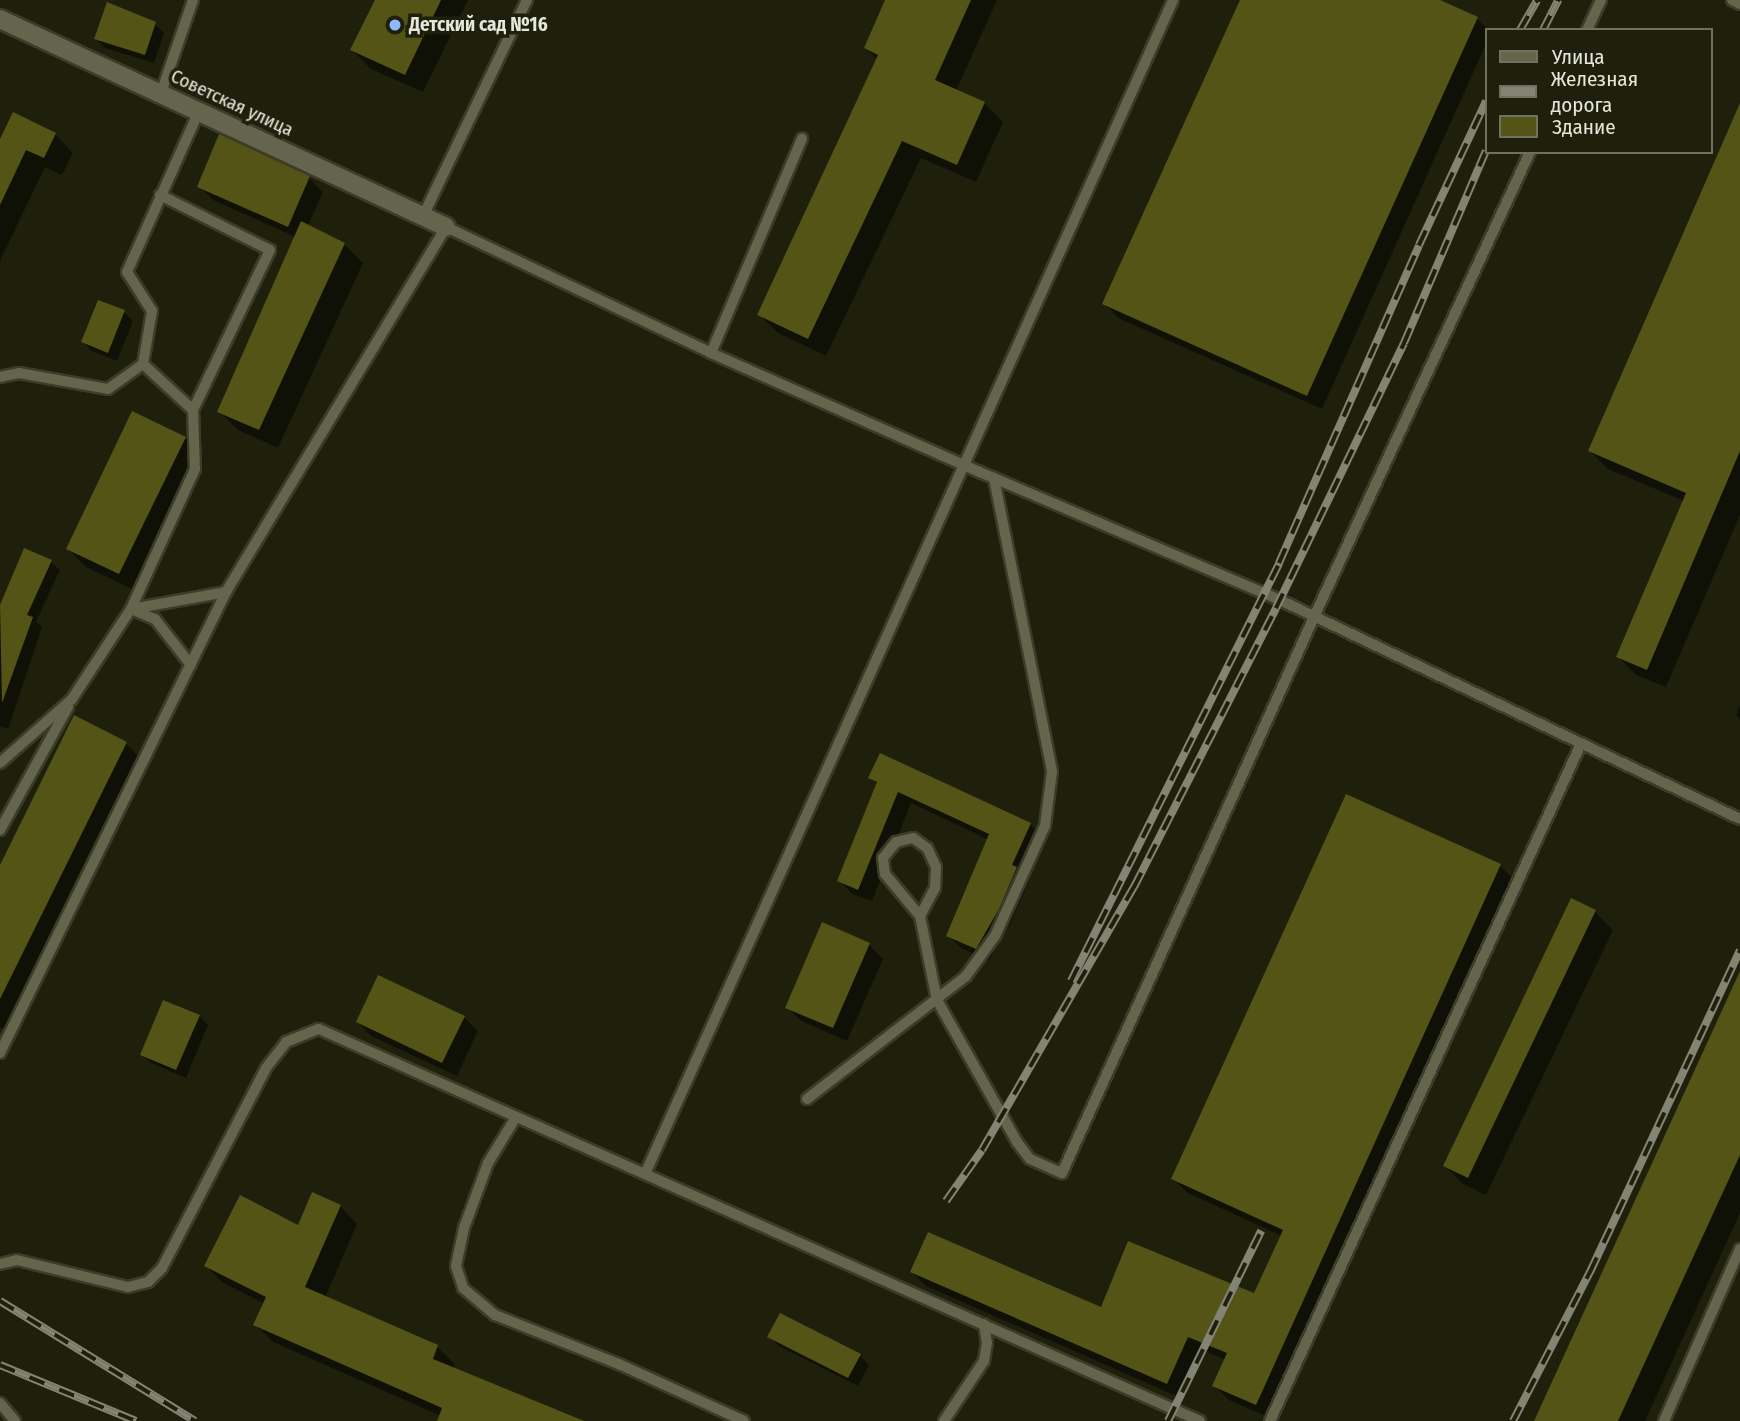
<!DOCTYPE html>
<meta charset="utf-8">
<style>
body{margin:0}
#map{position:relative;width:1740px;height:1421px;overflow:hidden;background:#1f200c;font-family:"Fira Sans Condensed",sans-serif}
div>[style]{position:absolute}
.shadow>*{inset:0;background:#0007}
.building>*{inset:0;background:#535415}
.roads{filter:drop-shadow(2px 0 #3b3c29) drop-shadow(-2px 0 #3b3c29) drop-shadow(0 2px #3b3c29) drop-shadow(0 -2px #3b3c29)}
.lane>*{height:10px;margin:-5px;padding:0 5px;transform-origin:5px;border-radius:5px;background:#64654c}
.street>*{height:18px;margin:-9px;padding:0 9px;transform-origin:9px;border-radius:9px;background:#64654c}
.rail>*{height:8px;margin-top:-4px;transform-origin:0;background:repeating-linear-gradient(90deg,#1f200c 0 16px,#838474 0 32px);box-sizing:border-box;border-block:2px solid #838474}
.dots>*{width:19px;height:19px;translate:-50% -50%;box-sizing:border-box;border:4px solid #1f200c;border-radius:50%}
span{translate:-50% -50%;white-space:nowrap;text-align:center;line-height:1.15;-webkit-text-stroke:7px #1f200c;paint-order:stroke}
.poi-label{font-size:19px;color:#e6e7db;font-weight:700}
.left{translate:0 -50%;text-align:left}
.street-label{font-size:19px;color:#e6e7db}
.legend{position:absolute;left:1485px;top:28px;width:228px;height:126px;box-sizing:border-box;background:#1f200c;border:2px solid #6f705f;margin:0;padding:9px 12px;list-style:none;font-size:21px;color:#e6e7db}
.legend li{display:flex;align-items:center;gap:14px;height:35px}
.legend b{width:35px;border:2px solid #6f705f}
</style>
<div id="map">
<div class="shadow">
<div style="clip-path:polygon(377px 0,468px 0,423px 92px,371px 69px,352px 50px)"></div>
<div style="clip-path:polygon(887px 0,997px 0,956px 91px,984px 103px,1003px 122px,976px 182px,921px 158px,826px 356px,778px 333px,759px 315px,878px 60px,866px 48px)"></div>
<div style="clip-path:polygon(1242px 0,1436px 0,1477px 19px,1489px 30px,1486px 44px,1322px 409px,1118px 318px,1105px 304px)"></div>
<div style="clip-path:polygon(155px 24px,164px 33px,154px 63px,105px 48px,96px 39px)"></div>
<div style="clip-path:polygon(1740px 108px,1740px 515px,1666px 687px,1636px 675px,1618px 657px,1684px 501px,1608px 469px,1590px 451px)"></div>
<div style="clip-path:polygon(55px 134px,73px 153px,62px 175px,45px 167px,0 261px,0 140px)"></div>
<div style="clip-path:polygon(220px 136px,309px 178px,323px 192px,308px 226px,344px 244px,363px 263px,278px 448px,238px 430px,219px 411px,296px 237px,213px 200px,199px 186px)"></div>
<div style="clip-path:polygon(124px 312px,133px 321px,117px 361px,92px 351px,83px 342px)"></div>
<div style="clip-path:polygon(185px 438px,203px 457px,138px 592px,86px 567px,68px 549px)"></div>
<div style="clip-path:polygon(25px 550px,51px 562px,60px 570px,36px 622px,42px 627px,8px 729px,0 726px,0 615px)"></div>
<div style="clip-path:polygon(1740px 705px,1740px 719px,1736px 715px)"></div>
<div style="clip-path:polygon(75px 717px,126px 744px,145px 762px,11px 1032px,0 1027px,0 869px)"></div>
<div style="clip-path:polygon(871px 778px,1030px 824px,1043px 837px,1024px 877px,1029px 881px,1011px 922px,989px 961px,961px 948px,948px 935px,989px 840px,911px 803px,872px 901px,852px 894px,840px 881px,878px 785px)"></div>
<div style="clip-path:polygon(1347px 797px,1500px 866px,1515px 880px,1270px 1418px,1229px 1400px,1214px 1385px,1226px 1360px,1202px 1350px,1181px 1398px,926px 1286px,912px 1272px,1102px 1309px,1255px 1295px,1282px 1236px,1188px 1193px,1173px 1179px)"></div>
<div style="clip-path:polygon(1595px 912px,1613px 930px,1486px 1195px,1463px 1184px,1445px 1166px)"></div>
<div style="clip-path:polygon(869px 945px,883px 959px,847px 1041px,801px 1021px,787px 1007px)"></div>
<div style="clip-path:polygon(1740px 975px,1740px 1213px,1645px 1421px,1536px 1421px)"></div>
<div style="clip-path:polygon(199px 1016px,208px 1025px,186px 1078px,151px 1063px,142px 1054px)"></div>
<div style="clip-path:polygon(464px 1017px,478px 1031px,457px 1076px,371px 1036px,358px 1022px)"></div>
<div style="clip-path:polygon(340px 1206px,357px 1224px,325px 1298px,437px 1347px,455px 1364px,453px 1369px,581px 1421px,439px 1421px,441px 1416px,273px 1342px,256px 1325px,265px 1304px,223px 1283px,206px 1266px)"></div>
<div style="clip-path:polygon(770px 1337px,860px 1356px,869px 1365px,858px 1386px,779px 1346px)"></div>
</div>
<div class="building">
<div style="clip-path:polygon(375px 0,441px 0,405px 75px,350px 50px)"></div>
<div style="clip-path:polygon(885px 0,971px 0,935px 80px,985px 102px,957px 165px,902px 141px,808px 339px,757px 315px,878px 55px,864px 48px)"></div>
<div style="clip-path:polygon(1240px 0,1440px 0,1478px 17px,1307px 396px,1102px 304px)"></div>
<div style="clip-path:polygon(107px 2px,156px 22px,145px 55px,94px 39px)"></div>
<div style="clip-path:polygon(1740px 103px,1740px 451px,1647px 670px,1616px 657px,1686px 493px,1588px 451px)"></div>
<div style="clip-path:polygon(13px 112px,56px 133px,44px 158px,26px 150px,0 205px,0 139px)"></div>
<div style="clip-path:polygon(219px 134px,310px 176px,288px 227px,197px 187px)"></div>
<div style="clip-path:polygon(301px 221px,345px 243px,259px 430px,217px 412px)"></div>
<div style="clip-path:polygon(98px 300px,125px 310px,108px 353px,81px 342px)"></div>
<div style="clip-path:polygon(132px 411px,186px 437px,119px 574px,66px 549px)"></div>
<div style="clip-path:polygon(24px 548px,52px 560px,27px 615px,33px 617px,2px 703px,0 605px)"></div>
<div style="clip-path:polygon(74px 715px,127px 742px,0 999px,0 865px)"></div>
<div style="clip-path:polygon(880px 753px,1031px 823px,1012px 865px,1017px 867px,999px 909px,976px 949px,946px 936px,989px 834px,898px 792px,858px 890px,837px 881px,877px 782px,868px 778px)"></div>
<div style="clip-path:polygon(1346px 794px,1501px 864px,1256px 1405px,1212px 1386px,1227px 1353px,1188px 1337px,1167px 1384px,910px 1272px,928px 1232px,1101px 1307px,1128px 1241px,1254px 1293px,1283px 1230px,1171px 1179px)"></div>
<div style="clip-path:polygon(1571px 898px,1596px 910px,1468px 1178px,1443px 1166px)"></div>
<div style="clip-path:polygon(822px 922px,870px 943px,833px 1028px,785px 1008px)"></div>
<div style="clip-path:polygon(1740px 971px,1740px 1155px,1618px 1421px,1534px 1421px)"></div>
<div style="clip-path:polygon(378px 975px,465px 1016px,442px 1063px,356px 1022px)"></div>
<div style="clip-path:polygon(163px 1000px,200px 1015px,176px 1070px,140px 1055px)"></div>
<div style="clip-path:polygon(312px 1192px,341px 1205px,305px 1287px,438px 1345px,433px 1359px,584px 1421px,437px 1421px,442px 1408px,253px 1325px,266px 1297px,204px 1266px,240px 1195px,298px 1225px)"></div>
<div style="clip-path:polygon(780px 1313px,861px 1354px,848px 1378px,767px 1337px)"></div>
</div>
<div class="roads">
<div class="lane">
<div style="left:1732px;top:0;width:9px;rotate:27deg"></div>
<div style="left:1587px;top:30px;width:33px;rotate:-65deg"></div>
<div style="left:161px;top:93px;width:98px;rotate:-71deg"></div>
<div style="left:160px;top:195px;width:123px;rotate:26.6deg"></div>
<div style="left:270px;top:250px;width:178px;rotate:115.7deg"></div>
<div style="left:193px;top:410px;width:59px;rotate:88.1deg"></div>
<div style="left:195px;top:469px;width:154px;rotate:114.6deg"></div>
<div style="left:131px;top:609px;width:26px;rotate:23deg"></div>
<div style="left:155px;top:619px;width:58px;rotate:52deg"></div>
<div style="left:423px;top:216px;width:240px;rotate:-64.3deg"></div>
<div style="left:711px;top:353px;width:233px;rotate:-67deg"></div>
<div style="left:0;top:377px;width:19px;rotate:-12deg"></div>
<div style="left:19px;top:373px;width:90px;rotate:10.2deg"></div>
<div style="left:108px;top:389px;width:43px;rotate:-35.5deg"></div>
<div style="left:193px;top:410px;width:68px;rotate:-137.4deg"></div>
<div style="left:143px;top:364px;width:54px;rotate:-80.4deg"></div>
<div style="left:152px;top:311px;width:46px;rotate:-122.7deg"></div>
<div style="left:127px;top:272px;width:176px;rotate:-65.9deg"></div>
<div style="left:0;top:763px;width:96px;rotate:-41.6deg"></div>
<div style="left:72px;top:699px;width:108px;rotate:-56.8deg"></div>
<div style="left:131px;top:609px;width:97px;rotate:-10.1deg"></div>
<div style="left:0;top:830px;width:141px;rotate:-61.1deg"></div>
<div style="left:920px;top:916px;width:32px;rotate:-62deg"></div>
<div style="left:935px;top:888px;width:21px;rotate:-87deg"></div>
<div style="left:936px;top:867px;width:21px;rotate:-115deg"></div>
<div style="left:927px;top:848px;width:17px;rotate:-144deg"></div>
<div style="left:913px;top:838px;width:17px;rotate:167deg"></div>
<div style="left:896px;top:842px;width:21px;rotate:129deg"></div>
<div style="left:883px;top:858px;width:16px;rotate:83deg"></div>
<div style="left:885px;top:874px;width:55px;rotate:50.2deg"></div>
<div style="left:920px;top:916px;width:86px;rotate:78.6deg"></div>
<div style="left:937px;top:1000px;width:163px;rotate:60.6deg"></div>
<div style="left:1017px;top:1142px;width:21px;rotate:53deg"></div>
<div style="left:1030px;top:1159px;width:35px;rotate:24deg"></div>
<div style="left:1062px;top:1173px;width:610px;rotate:-65.62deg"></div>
<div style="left:1314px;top:617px;width:513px;rotate:-65.08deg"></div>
<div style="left:0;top:1053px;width:513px;rotate:-63.88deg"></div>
<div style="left:226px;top:592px;width:426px;rotate:-58.9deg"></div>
<div style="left:446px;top:227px;width:293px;rotate:25.4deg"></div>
<div style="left:711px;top:353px;width:294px;rotate:23.9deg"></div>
<div style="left:980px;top:472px;width:326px;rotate:23.1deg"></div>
<div style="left:1280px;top:600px;width:509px;rotate:25.46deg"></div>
<div style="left:807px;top:1099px;width:201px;rotate:-37.7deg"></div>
<div style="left:966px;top:976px;width:49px;rotate:-54.1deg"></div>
<div style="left:995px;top:936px;width:121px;rotate:-65.6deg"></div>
<div style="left:1045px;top:826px;width:55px;rotate:-82.7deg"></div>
<div style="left:1052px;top:771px;width:299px;rotate:-101.2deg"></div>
<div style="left:516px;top:1117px;width:54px;rotate:121.3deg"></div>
<div style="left:488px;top:1163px;width:69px;rotate:110.3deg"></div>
<div style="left:464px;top:1228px;width:39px;rotate:102deg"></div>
<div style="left:456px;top:1266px;width:23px;rotate:72deg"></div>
<div style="left:463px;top:1288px;width:42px;rotate:40.2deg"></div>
<div style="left:495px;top:1315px;width:133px;rotate:21.6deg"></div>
<div style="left:619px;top:1364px;width:137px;rotate:24.5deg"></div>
<div style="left:645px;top:1174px;width:1287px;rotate:-65.78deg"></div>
<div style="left:0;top:1264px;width:17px;rotate:-13deg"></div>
<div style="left:17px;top:1260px;width:114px;rotate:13.7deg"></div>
<div style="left:128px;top:1287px;width:21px;rotate:-14deg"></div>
<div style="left:148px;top:1282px;width:20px;rotate:-45deg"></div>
<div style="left:162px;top:1268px;width:225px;rotate:-62.5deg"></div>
<div style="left:266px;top:1068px;width:33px;rotate:-52deg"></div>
<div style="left:286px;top:1042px;width:35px;rotate:-22deg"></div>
<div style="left:319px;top:1029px;width:964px;rotate:23.99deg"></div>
<div style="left:0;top:1403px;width:23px;rotate:50deg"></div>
<div style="left:944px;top:1421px;width:72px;rotate:-56.3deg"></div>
<div style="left:984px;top:1361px;width:18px;rotate:-81deg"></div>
<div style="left:987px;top:1343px;width:19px;rotate:-99deg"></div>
<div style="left:1270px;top:1421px;width:745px;rotate:-65.33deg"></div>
<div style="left:1664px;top:1421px;width:188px;rotate:-66.2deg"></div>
</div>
<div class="street">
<div style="left:0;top:19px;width:492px;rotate:25deg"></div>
</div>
</div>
<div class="rail">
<div style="left:1520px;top:30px;width:34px;rotate:-60deg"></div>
<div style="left:1543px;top:30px;width:34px;rotate:-63deg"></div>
<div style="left:1071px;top:981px;width:467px;rotate:-63.5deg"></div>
<div style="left:1279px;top:563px;width:347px;rotate:-66.2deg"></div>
<div style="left:1419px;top:245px;width:159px;rotate:-65deg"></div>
<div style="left:946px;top:1201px;width:62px;rotate:-54.8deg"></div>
<div style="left:982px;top:1150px;width:304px;rotate:-60deg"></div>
<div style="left:1134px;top:887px;width:313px;rotate:-63deg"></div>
<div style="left:1276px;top:608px;width:294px;rotate:-64.2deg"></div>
<div style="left:1404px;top:343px;width:209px;rotate:-66.9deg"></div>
<div style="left:0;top:1301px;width:229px;rotate:31.6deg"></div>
<div style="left:0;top:1365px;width:147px;rotate:22.4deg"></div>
<div style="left:1168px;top:1421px;width:212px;rotate:-63.9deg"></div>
<div style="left:1513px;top:1421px;width:168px;rotate:-62.7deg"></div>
<div style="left:1590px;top:1272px;width:355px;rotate:-65deg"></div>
</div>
<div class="dots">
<div style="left:395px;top:25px;background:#8fb8fd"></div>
</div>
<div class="poi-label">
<span class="left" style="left:409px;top:25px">Детский сад №16</span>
</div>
<div class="street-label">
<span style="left:232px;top:103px;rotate:25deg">Советская улица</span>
</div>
<ul class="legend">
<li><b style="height:9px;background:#64654c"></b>Улица</li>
<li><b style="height:9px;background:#838474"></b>Железная дорога</li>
<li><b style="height:19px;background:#535415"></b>Здание</li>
</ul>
</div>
